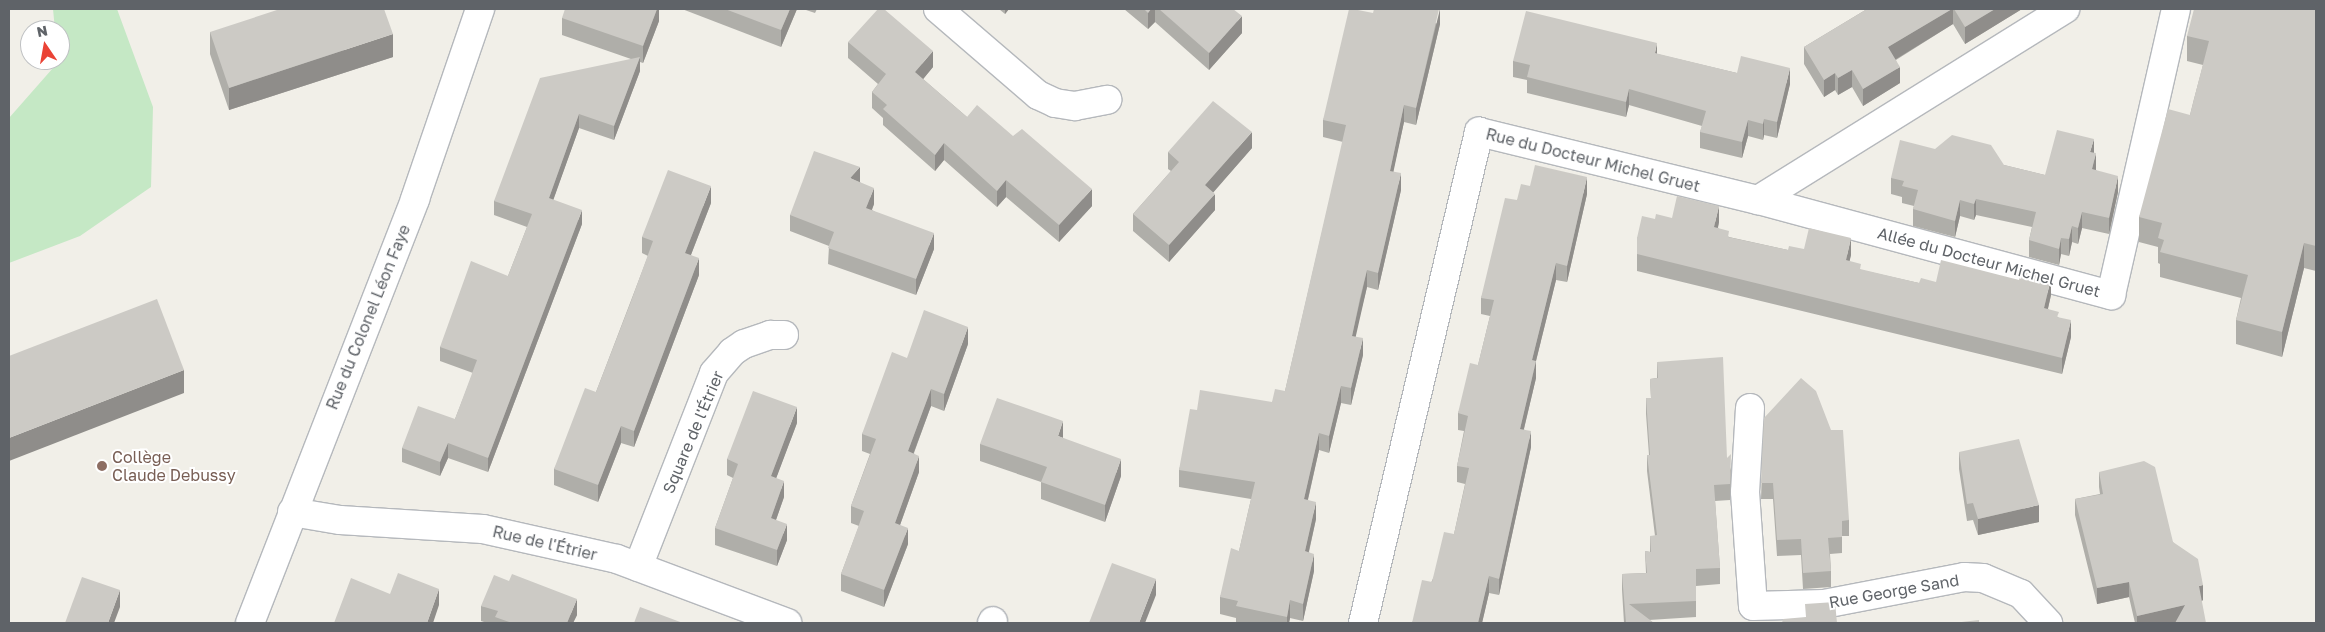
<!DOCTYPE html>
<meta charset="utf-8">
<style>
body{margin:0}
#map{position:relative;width:2325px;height:632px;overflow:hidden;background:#f1efe8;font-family:"Golos Text",sans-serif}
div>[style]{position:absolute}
.green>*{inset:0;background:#c5e8c5}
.roads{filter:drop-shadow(1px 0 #b5b8bc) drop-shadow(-1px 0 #b5b8bc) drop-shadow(0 1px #b5b8bc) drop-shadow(0 -1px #b5b8bc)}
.street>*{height:28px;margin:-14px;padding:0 14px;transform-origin:14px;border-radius:14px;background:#fff}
.secondary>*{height:28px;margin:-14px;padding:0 14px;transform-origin:14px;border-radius:14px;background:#fff}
.wall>*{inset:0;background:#afaea9}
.shaded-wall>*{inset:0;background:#8f8d8a}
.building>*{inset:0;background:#cccac5}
.dots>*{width:14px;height:14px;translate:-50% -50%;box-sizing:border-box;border:2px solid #fff;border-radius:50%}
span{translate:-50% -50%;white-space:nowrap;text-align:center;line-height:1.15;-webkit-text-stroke:4px #fff;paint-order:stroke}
.street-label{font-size:16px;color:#5f6368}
.education-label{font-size:16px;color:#785e54}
.left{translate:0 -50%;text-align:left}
.frame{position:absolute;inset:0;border:10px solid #5f6368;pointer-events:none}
.north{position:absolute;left:20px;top:20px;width:50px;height:50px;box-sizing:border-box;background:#fff;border:1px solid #bfc1c3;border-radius:50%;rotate:348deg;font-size:14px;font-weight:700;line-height:20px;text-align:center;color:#5f6368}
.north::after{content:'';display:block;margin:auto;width:18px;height:22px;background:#ea4335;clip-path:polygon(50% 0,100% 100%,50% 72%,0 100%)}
</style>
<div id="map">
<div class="green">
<div style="clip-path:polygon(53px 9px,117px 9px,153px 107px,151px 187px,80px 236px,9px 263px,9px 118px,60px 60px,60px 30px,55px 30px)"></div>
</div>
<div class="roads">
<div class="street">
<div style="left:938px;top:9px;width:132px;rotate:40.7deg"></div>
<div style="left:1038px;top:95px;width:19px;rotate:25deg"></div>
<div style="left:1055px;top:103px;width:20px;rotate:9deg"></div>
<div style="left:1075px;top:106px;width:33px;rotate:-11deg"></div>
<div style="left:1758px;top:200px;width:366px;rotate:15.1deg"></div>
<div style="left:2111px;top:295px;width:293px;rotate:-77.2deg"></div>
<div style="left:1750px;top:408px;width:84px;rotate:93.4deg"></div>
<div style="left:1745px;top:492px;width:114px;rotate:86deg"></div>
<div style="left:1753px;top:606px;width:71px;rotate:-1.6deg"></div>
<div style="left:1824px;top:604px;width:143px;rotate:-10.9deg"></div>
<div style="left:1964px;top:577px;width:19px;rotate:3deg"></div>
<div style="left:1983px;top:578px;width:41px;rotate:22.8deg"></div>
<div style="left:2021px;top:594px;width:40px;rotate:47deg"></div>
<div style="left:292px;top:512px;width:49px;rotate:9.5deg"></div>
<div style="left:340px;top:520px;width:143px;rotate:3.6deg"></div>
<div style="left:483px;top:529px;width:137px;rotate:12.6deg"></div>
<div style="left:617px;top:559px;width:182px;rotate:20.6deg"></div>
<div style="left:638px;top:567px;width:208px;rotate:-68.6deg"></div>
<div style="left:714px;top:373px;width:28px;rotate:-49deg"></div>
<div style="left:732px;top:352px;width:14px;rotate:-34deg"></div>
<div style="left:744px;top:344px;width:28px;rotate:-19deg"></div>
<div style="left:770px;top:335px;width:14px"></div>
<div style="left:992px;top:623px;width:2px;rotate:-63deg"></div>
<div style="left:1363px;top:623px;width:505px;rotate:-76.71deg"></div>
<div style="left:1479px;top:132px;width:287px;rotate:13.7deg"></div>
<div style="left:1758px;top:200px;width:362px;rotate:-31.9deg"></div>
</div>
<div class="secondary">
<div style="left:250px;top:623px;width:455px;rotate:-68.7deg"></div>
<div style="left:415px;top:199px;width:201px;rotate:-71.1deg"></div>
</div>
</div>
<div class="wall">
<div style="clip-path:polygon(659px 9px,659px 21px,643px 63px,640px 62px,640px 71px,614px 140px,579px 128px,553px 200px,582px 224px,488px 472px,448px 458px,440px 476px,402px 462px,402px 448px,455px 419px,473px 373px,440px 361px,440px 347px,508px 276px,527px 227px,494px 215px,494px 201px,631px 59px,562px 35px,562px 18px)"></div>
<div style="clip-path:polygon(682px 9px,797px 9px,781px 47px)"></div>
<div style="clip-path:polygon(803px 9px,817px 9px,815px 13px)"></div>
<div style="clip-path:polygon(999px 9px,1009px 9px,1005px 14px)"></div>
<div style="clip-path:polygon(1124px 9px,1233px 9px,1242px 33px,1209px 70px,1155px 22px,1148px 29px)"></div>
<div style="clip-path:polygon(1867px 9px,2022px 9px,1965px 44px,1953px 24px,1896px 60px,1900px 83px,1863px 106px,1852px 87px,1838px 95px,1835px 90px,1824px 97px,1804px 64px,1804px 47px)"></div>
<div style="clip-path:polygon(2316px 9px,2316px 271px,2304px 268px,2282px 357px,2236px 344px,2236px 320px,2241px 298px,2160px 277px,2160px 264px,2158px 263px,2158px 247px,2139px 242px,2139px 217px,2190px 115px,2194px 99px,2203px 65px,2187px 61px,2187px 36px)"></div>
<div style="clip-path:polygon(1373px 13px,1440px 24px,1416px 125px,1404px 122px,1393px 171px,1401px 190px,1378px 290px,1367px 287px,1360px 315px,1355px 337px,1363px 355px,1351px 405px,1341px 403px,1329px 453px,1319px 450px,1308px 500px,1316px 519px,1309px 552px,1314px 571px,1303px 621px,1290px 618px,1289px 623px,1236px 623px,1236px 618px,1220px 614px,1220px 597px,1239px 551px,1251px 499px,1179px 487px,1179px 470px,1197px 410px,1272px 402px,1285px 391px,1343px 142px,1323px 137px,1323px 120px)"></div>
<div style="clip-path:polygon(210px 32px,393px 57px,229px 110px,210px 54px)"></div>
<div style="clip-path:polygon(848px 42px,933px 67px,923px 79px,967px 117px,1092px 206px,1059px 242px,1006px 197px,997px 207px,944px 160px,935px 171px,883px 125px,883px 118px,872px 108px,872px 92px,878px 84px,848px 58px)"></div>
<div style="clip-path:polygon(1657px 54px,1737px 73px,1790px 84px,1777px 138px,1764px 135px,1763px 140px,1748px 136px,1742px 158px,1700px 148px,1700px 132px,1702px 126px,1629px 105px,1626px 117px,1527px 93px,1527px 80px,1513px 77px,1513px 61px)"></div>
<div style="clip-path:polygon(1252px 148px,1213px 192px,1215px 210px,1169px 262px,1133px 231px,1133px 214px,1171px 171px,1168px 169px,1168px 152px)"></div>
<div style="clip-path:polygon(2094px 153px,2096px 170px,2118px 192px,2109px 234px,2082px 228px,2078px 244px,2072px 242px,2069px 256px,2061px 254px,2059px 265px,2029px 257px,2029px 240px,2032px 227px,1976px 215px,1974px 220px,1960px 216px,1955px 237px,1913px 226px,1913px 209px,1914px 206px,1902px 203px,1902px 197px,1891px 194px,1891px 178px,2004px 165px,2045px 175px)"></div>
<div style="clip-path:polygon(860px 182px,874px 204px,872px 210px,934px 249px,916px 295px,828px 264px,829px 246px,790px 231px,790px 215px)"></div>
<div style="clip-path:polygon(1530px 186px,1587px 194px,1567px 282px,1556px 280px,1536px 361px,1536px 378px,1524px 429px,1531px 447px,1499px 595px,1489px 593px,1482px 623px,1412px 623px,1454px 534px,1465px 484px,1457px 482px,1457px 466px,1464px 431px,1458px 430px,1458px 413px,1478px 365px,1490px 316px,1481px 314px,1481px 298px,1517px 200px)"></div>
<div style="clip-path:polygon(711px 203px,691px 255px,699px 275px,634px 447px,621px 443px,598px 502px,554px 485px,554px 469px,596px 392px,648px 256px,642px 253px,642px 237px)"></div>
<div style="clip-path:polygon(1672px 218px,1719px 222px,1718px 228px,1729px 237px,1788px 250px,1804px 249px,1851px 255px,1849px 261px,1861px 270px,1919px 283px,1936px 282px,2051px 295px,2048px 309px,2059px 318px,2071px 337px,2062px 374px,1637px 271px,1637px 238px,1655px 219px)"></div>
<div style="clip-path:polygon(968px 344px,944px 411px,931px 406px,914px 453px,919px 472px,900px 525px,908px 544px,884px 607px,841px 591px,841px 574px,859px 526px,851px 523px,851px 506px,870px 454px,862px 451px,862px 434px,907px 358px)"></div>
<div style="clip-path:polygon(1657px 362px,1727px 458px,1731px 470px,1730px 500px,1715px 501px,1720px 568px,1720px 584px,1696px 586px,1696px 617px,1649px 620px,1654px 623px,1624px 623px,1622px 590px,1622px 574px,1646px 573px,1645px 551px,1650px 552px,1650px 536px,1655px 536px,1647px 471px,1647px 455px,1649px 455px,1646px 414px,1646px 398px,1651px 398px,1650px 379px,1657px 378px)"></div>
<div style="clip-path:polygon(1764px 418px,1849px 520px,1849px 536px,1842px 536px,1842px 553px,1830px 554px,1831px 571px,1831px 587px,1803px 589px,1801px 555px,1777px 556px,1773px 499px,1761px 499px)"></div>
<div style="clip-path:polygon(797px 423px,776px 478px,784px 497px,776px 520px,787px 540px,777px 566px,715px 545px,715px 528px,733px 478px,727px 475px,727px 459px)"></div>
<div style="clip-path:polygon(1063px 438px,1121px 476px,1105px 522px,1041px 499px,1041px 482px,980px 461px,980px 444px)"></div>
<div style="clip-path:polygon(1959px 452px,2039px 522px,1978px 535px,1973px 520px,1967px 521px,1959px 469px)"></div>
<div style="clip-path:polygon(2099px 472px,2173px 542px,2203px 600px,2202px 601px,2175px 622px,2171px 623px,2135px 623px,2129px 597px,2097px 604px,2075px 515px,2075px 499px,2100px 494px,2099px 487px)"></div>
<div style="clip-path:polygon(481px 606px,577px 615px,573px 623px,487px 623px,481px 621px)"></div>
</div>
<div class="shaded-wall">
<div style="clip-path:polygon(657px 9px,659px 9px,659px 21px,643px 63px,643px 46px)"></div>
<div style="clip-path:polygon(790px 9px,797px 9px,781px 47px,781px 30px)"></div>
<div style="clip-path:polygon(1005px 9px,1009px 9px,1005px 14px)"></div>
<div style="clip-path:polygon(1151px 9px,1155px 9px,1155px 22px,1148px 29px,1148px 13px)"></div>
<div style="clip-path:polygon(1440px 9px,1440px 24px,1416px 125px,1416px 108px)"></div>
<div style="clip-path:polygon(1952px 9px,1953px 9px,1953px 24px,1888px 64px,1888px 47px)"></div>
<div style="clip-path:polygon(1995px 9px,2022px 9px,1965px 44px,1965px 27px)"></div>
<div style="clip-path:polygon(1242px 16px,1242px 33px,1209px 70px,1209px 53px)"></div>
<div style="clip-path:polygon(393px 34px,393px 57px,229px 110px,229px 88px)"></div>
<div style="clip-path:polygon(1657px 43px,1657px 59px,1655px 53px)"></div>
<div style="clip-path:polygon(933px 51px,933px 67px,915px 89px,915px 72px)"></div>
<div style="clip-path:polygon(640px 57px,640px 71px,614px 140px,614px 126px)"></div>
<div style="clip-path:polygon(1900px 67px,1900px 83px,1863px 106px,1863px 89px)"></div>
<div style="clip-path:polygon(1790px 68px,1790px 84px,1777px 138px,1777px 122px)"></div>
<div style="clip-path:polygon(1852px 70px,1852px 87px,1838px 95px,1838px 78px)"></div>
<div style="clip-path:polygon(1835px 73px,1835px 90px,1824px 97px,1824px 80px)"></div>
<div style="clip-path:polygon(1629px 89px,1629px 105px,1626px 117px,1626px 102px)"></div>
<div style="clip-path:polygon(1404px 105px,1404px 122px,1390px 188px,1390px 171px)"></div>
<div style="clip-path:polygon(579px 114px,579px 128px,549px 212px,549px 198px)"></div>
<div style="clip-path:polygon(1764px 119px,1764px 135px,1763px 140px,1763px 124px)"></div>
<div style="clip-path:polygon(1748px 120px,1748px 136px,1742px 158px,1742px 142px)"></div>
<div style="clip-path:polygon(1252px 132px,1252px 148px,1205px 202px,1205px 185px)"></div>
<div style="clip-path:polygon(2094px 139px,2094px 155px,2090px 152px)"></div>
<div style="clip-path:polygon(944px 143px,944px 160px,935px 171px,935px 155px)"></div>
<div style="clip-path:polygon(2096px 153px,2096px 169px,2092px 186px,2092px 169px)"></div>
<div style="clip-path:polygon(860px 167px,860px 183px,850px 178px)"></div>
<div style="clip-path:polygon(1401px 173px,1401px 190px,1378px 290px,1378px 273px)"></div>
<div style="clip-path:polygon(2118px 176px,2118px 192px,2109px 234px,2109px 218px)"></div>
<div style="clip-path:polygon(1587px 177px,1587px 194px,1567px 282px,1567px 266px)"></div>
<div style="clip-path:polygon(1006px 180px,1006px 197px,997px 207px,997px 191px)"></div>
<div style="clip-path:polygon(711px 186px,711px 203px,685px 270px,685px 253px)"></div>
<div style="clip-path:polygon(874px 188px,874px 204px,866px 224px,866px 208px)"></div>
<div style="clip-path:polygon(1092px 189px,1092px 206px,1059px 242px,1059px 225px)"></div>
<div style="clip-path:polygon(1215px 194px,1215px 210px,1169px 262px,1169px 245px)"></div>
<div style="clip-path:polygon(1976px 199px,1976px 215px,1974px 220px,1974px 204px)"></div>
<div style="clip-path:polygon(1960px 200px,1960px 216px,1955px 237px,1955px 221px)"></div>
<div style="clip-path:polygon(1719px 206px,1719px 222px,1714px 244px,1714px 227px)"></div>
<div style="clip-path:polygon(582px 210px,582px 224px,488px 472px,488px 458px)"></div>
<div style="clip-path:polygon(2082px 212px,2082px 228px,2078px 244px,2078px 228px)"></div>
<div style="clip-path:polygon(2072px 226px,2072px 242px,2069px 256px,2069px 239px)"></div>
<div style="clip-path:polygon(934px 233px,934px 249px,916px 295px,916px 279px)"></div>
<div style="clip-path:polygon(1851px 238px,1851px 255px,1846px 277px,1846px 260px)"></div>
<div style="clip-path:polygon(2061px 238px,2061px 254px,2059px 265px,2059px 249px)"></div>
<div style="clip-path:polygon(2304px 243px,2304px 268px,2282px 357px,2282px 332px)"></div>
<div style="clip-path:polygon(699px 258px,699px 275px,634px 447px,634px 431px)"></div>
<div style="clip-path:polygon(1556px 263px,1556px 280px,1532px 377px,1532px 360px)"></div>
<div style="clip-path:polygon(1367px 270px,1367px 287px,1352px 353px,1352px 336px)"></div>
<div style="clip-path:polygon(2051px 278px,2051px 295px,2044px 325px,2044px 308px)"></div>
<div style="clip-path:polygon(2071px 320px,2071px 337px,2062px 374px,2062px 358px)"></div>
<div style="clip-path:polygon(968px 327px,968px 344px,944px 411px,944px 394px)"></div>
<div style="clip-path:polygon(1363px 338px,1363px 355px,1351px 405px,1351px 388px)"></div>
<div style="clip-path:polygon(1536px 361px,1536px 378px,1520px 445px,1520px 429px)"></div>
<div style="clip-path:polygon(184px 370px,184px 393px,9px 461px,9px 438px)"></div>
<div style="clip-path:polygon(1341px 386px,1341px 403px,1329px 453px,1329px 436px)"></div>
<div style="clip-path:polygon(931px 389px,931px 406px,908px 468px,908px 451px)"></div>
<div style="clip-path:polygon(797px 407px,797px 423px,771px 492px,771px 476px)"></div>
<div style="clip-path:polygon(1063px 421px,1063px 438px,1058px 436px)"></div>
<div style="clip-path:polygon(621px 426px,621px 443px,598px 502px,598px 485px)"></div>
<div style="clip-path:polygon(1531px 431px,1531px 447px,1499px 595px,1499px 579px)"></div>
<div style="clip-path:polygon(1319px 433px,1319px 450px,1304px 516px,1304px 499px)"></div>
<div style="clip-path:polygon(448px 443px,448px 458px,440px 476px,440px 462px)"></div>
<div style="clip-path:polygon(919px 456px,919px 472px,895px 539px,895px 523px)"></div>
<div style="clip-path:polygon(1121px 459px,1121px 476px,1105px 522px,1105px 505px)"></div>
<div style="clip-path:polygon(784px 481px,784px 497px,771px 534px,771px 518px)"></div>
<div style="clip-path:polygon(1316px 502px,1316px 519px,1305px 568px,1305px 551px)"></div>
<div style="clip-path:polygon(2039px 505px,2039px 522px,1978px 535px,1978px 519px)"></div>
<div style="clip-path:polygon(787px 524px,787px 540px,777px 566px,777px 550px)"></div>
<div style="clip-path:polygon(908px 528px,908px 544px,884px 607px,884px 590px)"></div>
<div style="clip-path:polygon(1314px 554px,1314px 571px,1303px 621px,1303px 604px)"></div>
<div style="clip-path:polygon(1489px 576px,1489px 593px,1482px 623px,1478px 623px)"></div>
<div style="clip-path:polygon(1156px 579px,1156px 595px,1145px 623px,1139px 623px)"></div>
<div style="clip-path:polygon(2129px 582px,2129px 597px,2097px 604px,2097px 588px)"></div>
<div style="clip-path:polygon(2203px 585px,2203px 600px,2199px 602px,2199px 586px)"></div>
<div style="clip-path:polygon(439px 589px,439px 605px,433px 623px,427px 623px)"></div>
<div style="clip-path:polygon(120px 590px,120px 607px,114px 623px,108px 623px)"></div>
<div style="clip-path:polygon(577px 599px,577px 615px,573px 623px,567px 623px)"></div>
<div style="clip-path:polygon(1290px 600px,1290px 618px,1289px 623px,1287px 623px,1287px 617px)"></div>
<div style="clip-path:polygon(2185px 605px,2185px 620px,2171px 623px,2137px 623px,2137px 616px)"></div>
</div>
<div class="building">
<div style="clip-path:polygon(280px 9px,384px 9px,393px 34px,229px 88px,210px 32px)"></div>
<div style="clip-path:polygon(565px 9px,657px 9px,643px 46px,562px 18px)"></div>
<div style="clip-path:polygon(725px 9px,790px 9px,781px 30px)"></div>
<div style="clip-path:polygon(878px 9px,884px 9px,933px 51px,915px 72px,967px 117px,977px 105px,1013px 136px,1022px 129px,1092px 189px,1059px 225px,1006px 180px,997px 191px,944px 143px,935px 155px,883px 109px,887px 105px,872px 92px,886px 74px,848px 42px)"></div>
<div style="clip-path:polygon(1144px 9px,1151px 9px,1148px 13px)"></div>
<div style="clip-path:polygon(1159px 9px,1233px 9px,1242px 16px,1209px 53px)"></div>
<div style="clip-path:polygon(1349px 9px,1353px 9px,1373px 13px,1374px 9px,1439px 9px,1416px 108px,1404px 105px,1390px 171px,1401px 173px,1378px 273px,1367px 270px,1360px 298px,1352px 336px,1363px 338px,1351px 388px,1341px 386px,1329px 436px,1319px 433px,1304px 499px,1316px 502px,1305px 551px,1314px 554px,1303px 604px,1290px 600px,1287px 617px,1236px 606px,1238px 601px,1220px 597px,1231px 548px,1239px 551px,1255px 482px,1179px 470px,1190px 409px,1197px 410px,1200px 390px,1272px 402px,1275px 389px,1285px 391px,1346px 125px,1323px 120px)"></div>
<div style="clip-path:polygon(1867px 9px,1952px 9px,1888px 47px,1900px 67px,1863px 89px,1852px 70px,1838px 78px,1835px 73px,1824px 80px,1804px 47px)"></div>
<div style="clip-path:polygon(1954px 9px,1995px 9px,1965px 27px)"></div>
<div style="clip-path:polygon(2194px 9px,2316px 9px,2316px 246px,2304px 243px,2282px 332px,2236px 320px,2248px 275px,2160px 252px,2164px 240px,2158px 238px,2162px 223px,2139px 217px,2168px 109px,2190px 115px,2194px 99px,2209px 41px,2187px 36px)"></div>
<div style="clip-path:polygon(1526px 11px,1657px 43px,1655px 53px,1737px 73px,1741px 56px,1790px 68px,1777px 122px,1764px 119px,1763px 124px,1748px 120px,1742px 142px,1700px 132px,1706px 111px,1629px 89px,1626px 102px,1527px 77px,1530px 65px,1513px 61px)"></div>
<div style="clip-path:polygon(640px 57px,614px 126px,579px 114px,549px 198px,582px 210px,488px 458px,448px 443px,440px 462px,402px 448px,418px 406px,455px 419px,477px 360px,440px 347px,471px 261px,508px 276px,532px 214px,494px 201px,540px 78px)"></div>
<div style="clip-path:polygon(1213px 101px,1252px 132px,1205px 185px,1215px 194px,1169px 245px,1133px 214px,1179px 162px,1168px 152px)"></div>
<div style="clip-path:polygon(2057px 130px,2094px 139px,2090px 152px,2096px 153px,2092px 169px,2118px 176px,2109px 218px,2082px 212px,2078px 228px,2072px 226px,2069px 239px,2061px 238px,2059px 249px,2029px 240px,2036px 212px,1976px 199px,1974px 204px,1960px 200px,1955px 221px,1913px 209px,1918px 190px,1902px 186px,1904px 181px,1891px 178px,1900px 140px,1935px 149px,1952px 135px,1991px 145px,2004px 165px,2045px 175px)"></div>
<div style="clip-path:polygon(814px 151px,860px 167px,850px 178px,874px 188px,866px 208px,934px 233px,916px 279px,828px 248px,834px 232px,790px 215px)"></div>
<div style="clip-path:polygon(1535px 165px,1587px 177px,1567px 266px,1556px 263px,1532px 360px,1536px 361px,1520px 429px,1531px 431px,1499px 579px,1489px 576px,1478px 623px,1412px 623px,1422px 580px,1432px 582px,1444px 532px,1454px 534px,1469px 468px,1457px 466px,1468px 416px,1458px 413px,1470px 363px,1478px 365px,1494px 300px,1481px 298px,1505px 198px,1517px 200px,1521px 184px,1530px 186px)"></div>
<div style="clip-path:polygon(668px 170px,711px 186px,685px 253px,699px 258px,634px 431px,621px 426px,598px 485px,554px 469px,585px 388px,596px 392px,630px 304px,653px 241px,642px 237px)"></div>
<div style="clip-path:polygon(1677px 196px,1719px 206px,1714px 227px,1729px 231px,1728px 237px,1788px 250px,1789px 246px,1804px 249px,1809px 228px,1851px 238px,1846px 260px,1861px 264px,1860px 269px,1919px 283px,1921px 278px,1936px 282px,1941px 260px,2019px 280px,2021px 270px,2051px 278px,2044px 308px,2059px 312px,2057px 317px,2071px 320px,2062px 358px,1637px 254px,1637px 238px,1642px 216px,1655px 219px,1656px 214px,1672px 218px)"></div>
<div style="clip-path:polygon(157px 299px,184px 370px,9px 438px,9px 356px)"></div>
<div style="clip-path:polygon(924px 310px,968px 327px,944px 394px,931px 389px,908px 451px,919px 456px,895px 523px,908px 528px,884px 590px,841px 574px,864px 511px,851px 506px,876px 439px,862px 434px,892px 352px,907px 358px)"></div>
<div style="clip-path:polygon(1723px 357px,1727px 458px,1731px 454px,1730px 484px,1714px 485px,1720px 568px,1696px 569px,1696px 601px,1629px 604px,1654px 623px,1626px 623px,1622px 574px,1647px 573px,1645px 551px,1651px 552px,1650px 536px,1657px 535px,1647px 455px,1650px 455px,1646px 398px,1651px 398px,1650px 379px,1658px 378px,1657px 362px)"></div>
<div style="clip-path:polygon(1801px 378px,1816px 391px,1831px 430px,1843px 430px,1849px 520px,1842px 521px,1842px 537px,1828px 538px,1831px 571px,1803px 573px,1801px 539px,1777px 540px,1773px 483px,1761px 483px,1764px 418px)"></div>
<div style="clip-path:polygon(753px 391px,797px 407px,771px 476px,784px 481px,771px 518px,787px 524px,777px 550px,715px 528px,738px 464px,727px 459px)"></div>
<div style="clip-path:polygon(997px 398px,1063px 421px,1058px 436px,1121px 459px,1105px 505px,1041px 482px,1047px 467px,980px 444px)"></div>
<div style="clip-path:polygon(2019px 439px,2039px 505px,1978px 519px,1973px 503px,1967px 504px,1959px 452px)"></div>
<div style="clip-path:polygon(2144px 461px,2155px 467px,2173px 542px,2198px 559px,2203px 585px,2199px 586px,2206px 623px,2175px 623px,2185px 605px,2137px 616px,2129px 582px,2097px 588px,2075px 499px,2103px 494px,2099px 472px)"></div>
<div style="clip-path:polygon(1112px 563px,1156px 579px,1139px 623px,1089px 623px)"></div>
<div style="clip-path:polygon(398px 573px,439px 589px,427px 623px,334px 623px,351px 578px,390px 594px)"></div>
<div style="clip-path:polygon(512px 574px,577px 599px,567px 623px,512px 623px,495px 617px,498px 611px,481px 606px,494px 575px,509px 581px)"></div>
<div style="clip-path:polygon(82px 577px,120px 590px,108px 623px,65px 623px)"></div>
<div style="clip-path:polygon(1835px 602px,1837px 623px,1782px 623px,1783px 619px,1806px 617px,1805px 604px)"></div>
<div style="clip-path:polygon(640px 607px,683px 623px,634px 623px)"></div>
<div style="clip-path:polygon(1979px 620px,1979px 623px,1953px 623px)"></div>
</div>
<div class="dots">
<div style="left:102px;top:466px;background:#8d6e63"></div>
</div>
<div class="street-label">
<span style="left:1593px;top:160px;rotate:14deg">Rue du Docteur Michel Gruet</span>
<span style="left:1989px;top:262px;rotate:15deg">Allée du Docteur Michel Gruet</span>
<span style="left:368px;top:317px;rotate:-68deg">Rue du Colonel Léon Faye</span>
<span style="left:693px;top:432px;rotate:-67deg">Square de l'Étrier</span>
<span style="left:545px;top:543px;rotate:13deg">Rue de l'Étrier</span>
<span style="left:1894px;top:591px;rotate:-10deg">Rue George Sand</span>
</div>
<div class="education-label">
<span class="left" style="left:112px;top:466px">Collège<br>Claude Debussy</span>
</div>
<div class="frame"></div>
<div class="north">N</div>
</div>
